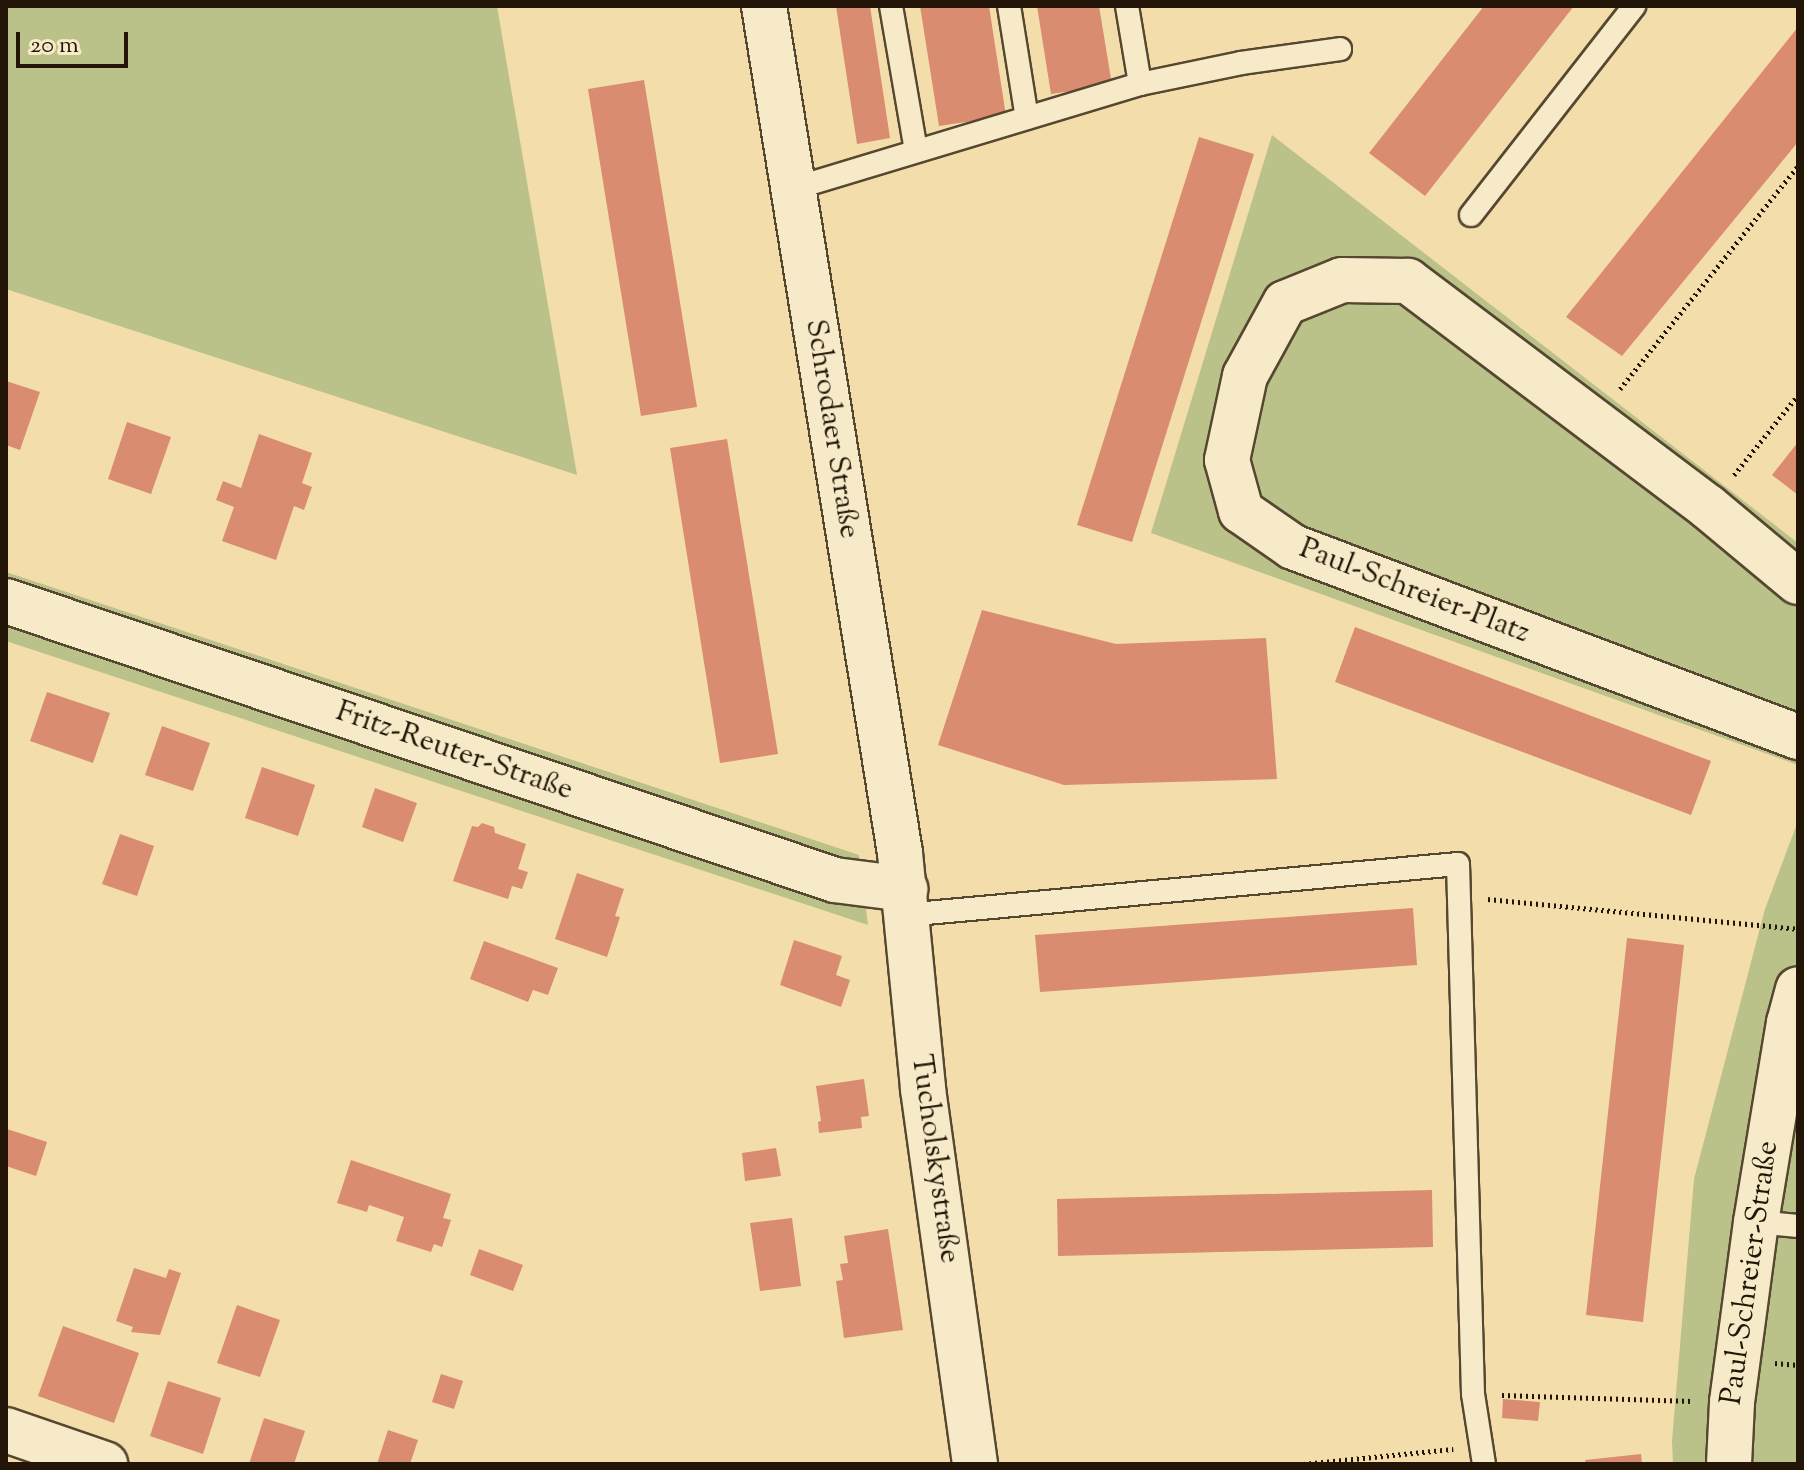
<!DOCTYPE html>
<meta charset="utf-8">
<style>
body{margin:0}
#map{position:relative;width:1804px;height:1470px;overflow:hidden;background:#f3deab;font-family:"Sorts Mill Goudy",serif}
div>[style]{position:absolute}
.green>*{inset:0;background:#bac189}
.building>*{inset:0;background:#d98c70}
.path>*{height:5px;margin-top:-2.5px;transform-origin:0;background:repeating-linear-gradient(90deg,#221507 0 2px,transparent 0 6px)}
.roads{filter:drop-shadow(2px 0 #564730) drop-shadow(-2px 0 #564730) drop-shadow(0 2px #564730) drop-shadow(0 -2px #564730)}
.lane>*{height:22px;margin:-11px;padding:0 11px;transform-origin:11px;border-radius:11px;background:#f7eac8}
.street>*{height:44px;margin:-22px;padding:0 22px;transform-origin:22px;border-radius:22px;background:#f7eac8}
span{translate:-50% -50%;white-space:nowrap;text-align:center;line-height:1.15;-webkit-text-stroke:8px #f7eac8;paint-order:stroke}
.street-label{font-size:30px;color:#221507}
.frame{position:absolute;inset:0;border:8px solid #221507;pointer-events:none}
.scale{position:absolute;left:16px;top:32px;width:112px;height:36px;box-sizing:border-box;border:4px solid #221507;border-top:0;padding-left:10px;font-size:24px;line-height:28px;white-space:nowrap;color:#221507;-webkit-text-stroke:6px #f7eac8;paint-order:stroke}
</style>
<div id="map">
<div class="green">
<div style="clip-path:polygon(6px 6px,497px 6px,577px 475px,6px 289px)"></div>
<div style="clip-path:polygon(1272px 135px,1798px 543px,1798px 765px,1151px 533px)"></div>
<div style="clip-path:polygon(6px 572px,859px 855px,868px 925px,6px 641px)"></div>
<div style="clip-path:polygon(1798px 821px,1798px 1464px,1673px 1464px,1672px 1441px,1694px 1179px,1765px 909px)"></div>
</div>
<div class="building">
<div style="clip-path:polygon(836px 6px,870px 6px,890px 138px,857px 144px)"></div>
<div style="clip-path:polygon(920px 6px,989px 6px,1006px 116px,939px 126px)"></div>
<div style="clip-path:polygon(1037px 6px,1099px 6px,1112px 85px,1051px 94px)"></div>
<div style="clip-path:polygon(1484px 6px,1574px 6px,1425px 196px,1369px 153px)"></div>
<div style="clip-path:polygon(1798px 27px,1798px 142px,1622px 356px,1566px 317px)"></div>
<div style="clip-path:polygon(644px 80px,697px 407px,641px 416px,588px 89px)"></div>
<div style="clip-path:polygon(1199px 137px,1254px 154px,1132px 542px,1077px 525px)"></div>
<div style="clip-path:polygon(6px 381px,40px 392px,20px 450px,6px 445px)"></div>
<div style="clip-path:polygon(127px 422px,171px 437px,151px 494px,108px 479px)"></div>
<div style="clip-path:polygon(259px 434px,312px 453px,302px 483px,312px 487px,304px 510px,294px 506px,276px 560px,222px 541px,234px 507px,216px 500px,223px 481px,241px 488px)"></div>
<div style="clip-path:polygon(727px 439px,778px 754px,720px 763px,670px 448px)"></div>
<div style="clip-path:polygon(1798px 442px,1798px 495px,1772px 475px)"></div>
<div style="clip-path:polygon(982px 610px,1116px 644px,1266px 638px,1277px 779px,1064px 785px,938px 745px)"></div>
<div style="clip-path:polygon(1355px 627px,1711px 761px,1691px 815px,1335px 682px)"></div>
<div style="clip-path:polygon(47px 692px,110px 713px,93px 763px,30px 741px)"></div>
<div style="clip-path:polygon(162px 726px,210px 743px,193px 791px,145px 775px)"></div>
<div style="clip-path:polygon(262px 767px,315px 785px,298px 836px,245px 818px)"></div>
<div style="clip-path:polygon(375px 788px,417px 803px,403px 842px,362px 827px)"></div>
<div style="clip-path:polygon(482px 823px,494px 827px,495px 833px,526px 844px,518px 869px,528px 872px,522px 889px,512px 886px,508px 899px,453px 881px,472px 826px,478px 827px)"></div>
<div style="clip-path:polygon(120px 834px,154px 846px,137px 896px,102px 884px)"></div>
<div style="clip-path:polygon(577px 873px,624px 889px,615px 916px,620px 917px,607px 957px,555px 939px)"></div>
<div style="clip-path:polygon(1413px 908px,1417px 965px,1040px 992px,1035px 935px)"></div>
<div style="clip-path:polygon(1627px 938px,1684px 945px,1643px 1322px,1586px 1315px)"></div>
<div style="clip-path:polygon(794px 940px,842px 956px,836px 975px,850px 980px,841px 1007px,780px 985px)"></div>
<div style="clip-path:polygon(484px 941px,558px 968px,548px 995px,533px 990px,528px 1002px,470px 979px)"></div>
<div style="clip-path:polygon(864px 1079px,869px 1116px,861px 1117px,862px 1128px,819px 1133px,818px 1122px,821px 1121px,816px 1086px)"></div>
<div style="clip-path:polygon(7px 1129px,47px 1142px,36px 1176px,6px 1166px)"></div>
<div style="clip-path:polygon(776px 1148px,781px 1176px,745px 1181px,742px 1153px)"></div>
<div style="clip-path:polygon(351px 1160px,451px 1194px,443px 1218px,451px 1220px,442px 1247px,434px 1244px,431px 1252px,396px 1241px,404px 1217px,369px 1205px,367px 1212px,337px 1203px)"></div>
<div style="clip-path:polygon(1432px 1190px,1433px 1247px,1058px 1256px,1057px 1199px)"></div>
<div style="clip-path:polygon(792px 1218px,801px 1286px,760px 1291px,750px 1223px)"></div>
<div style="clip-path:polygon(888px 1229px,903px 1330px,844px 1338px,836px 1281px,843px 1280px,840px 1264px,848px 1263px,844px 1236px)"></div>
<div style="clip-path:polygon(479px 1249px,523px 1265px,513px 1291px,470px 1275px)"></div>
<div style="clip-path:polygon(134px 1268px,166px 1278px,169px 1269px,181px 1273px,160px 1335px,131px 1332px,133px 1327px,116px 1321px)"></div>
<div style="clip-path:polygon(237px 1305px,280px 1320px,260px 1377px,217px 1363px)"></div>
<div style="clip-path:polygon(63px 1326px,139px 1353px,114px 1423px,38px 1396px)"></div>
<div style="clip-path:polygon(441px 1374px,463px 1381px,454px 1409px,432px 1402px)"></div>
<div style="clip-path:polygon(168px 1381px,221px 1398px,203px 1454px,150px 1436px)"></div>
<div style="clip-path:polygon(1503px 1399px,1540px 1402px,1538px 1421px,1502px 1418px)"></div>
<div style="clip-path:polygon(264px 1418px,305px 1431px,294px 1464px,249px 1464px)"></div>
<div style="clip-path:polygon(388px 1430px,418px 1440px,410px 1464px,377px 1464px)"></div>
<div style="clip-path:polygon(1641px 1454px,1642px 1464px,1586px 1464px,1585px 1460px)"></div>
</div>
<div class="path">
<div style="left:1620px;top:389px;width:285px;rotate:-51.4deg"></div>
<div style="left:1734px;top:475px;width:102px;rotate:-51.3deg"></div>
<div style="left:1488px;top:899px;width:311px;rotate:5.5deg"></div>
<div style="left:1775px;top:1363px;width:23px;rotate:5deg"></div>
<div style="left:1502px;top:1395px;width:190px;rotate:1.8deg"></div>
<div style="left:1303px;top:1464px;width:151px;rotate:-5.7deg"></div>
</div>
<div class="roads">
<div class="lane">
<div style="left:891px;top:6px;width:147px;rotate:80.2deg"></div>
<div style="left:1009px;top:6px;width:113px;rotate:80.9deg"></div>
<div style="left:1127px;top:6px;width:79px;rotate:80.5deg"></div>
<div style="left:792px;top:189px;width:363px;rotate:-16.8deg"></div>
<div style="left:1140px;top:84px;width:103px;rotate:-11.7deg"></div>
<div style="left:1241px;top:63px;width:100px;rotate:-8deg"></div>
<div style="left:1471px;top:215px;width:265px;rotate:-52deg"></div>
<div style="left:905px;top:915px;width:555px;rotate:-5.27deg"></div>
<div style="left:1458px;top:864px;width:530px;rotate:88.38deg"></div>
<div style="left:1473px;top:1394px;width:71px;rotate:81.1deg"></div>
<div style="left:1756px;top:1222px;width:42px;rotate:5.4deg"></div>
</div>
<div class="street">
<div style="left:764px;top:6px;width:858px;rotate:80.88deg"></div>
<div style="left:900px;top:853px;width:237px;rotate:84.4deg"></div>
<div style="left:923px;top:1089px;width:379px;rotate:82.1deg"></div>
<div style="left:1798px;top:582px;width:117px;rotate:-140.2deg"></div>
<div style="left:1708px;top:507px;width:376px;rotate:-143deg"></div>
<div style="left:1408px;top:281px;width:66px;rotate:-179.1deg"></div>
<div style="left:1342px;top:280px;width:61px;rotate:158deg"></div>
<div style="left:1285px;top:303px;width:83px;rotate:118.7deg"></div>
<div style="left:1245px;top:376px;width:86px;rotate:102.1deg"></div>
<div style="left:1227px;top:460px;width:53px;rotate:74.6deg"></div>
<div style="left:1241px;top:511px;width:63px;rotate:34.7deg"></div>
<div style="left:1293px;top:547px;width:540px;rotate:20.62deg"></div>
<div style="left:6px;top:601px;width:875px;rotate:18.6deg"></div>
<div style="left:835px;top:880px;width:71px;rotate:7.3deg"></div>
<div style="left:6px;top:1430px;width:105px;rotate:19deg"></div>
<div style="left:1729px;top:1464px;width:62px;rotate:-87.2deg"></div>
<div style="left:1732px;top:1402px;width:182px;rotate:-82.4deg"></div>
<div style="left:1756px;top:1222px;width:202px;rotate:-80.6deg"></div>
<div style="left:1789px;top:1023px;width:35px;rotate:-75deg"></div>
</div>
</div>
<div class="street-label">
<span style="left:831px;top:429px;rotate:81deg">Schrodaer Straße</span>
<span style="left:1414px;top:592px;rotate:21deg">Paul-Schreier-Platz</span>
<span style="left:454px;top:752px;rotate:19deg">Fritz-Reuter-Straße</span>
<span style="left:934px;top:1159px;rotate:82deg">Tucholskystraße</span>
<span style="left:1751px;top:1273px;rotate:-82deg">Paul-Schreier-Straße</span>
</div>
<div class="frame"></div>
<div class="scale">20 m</div>
</div>
